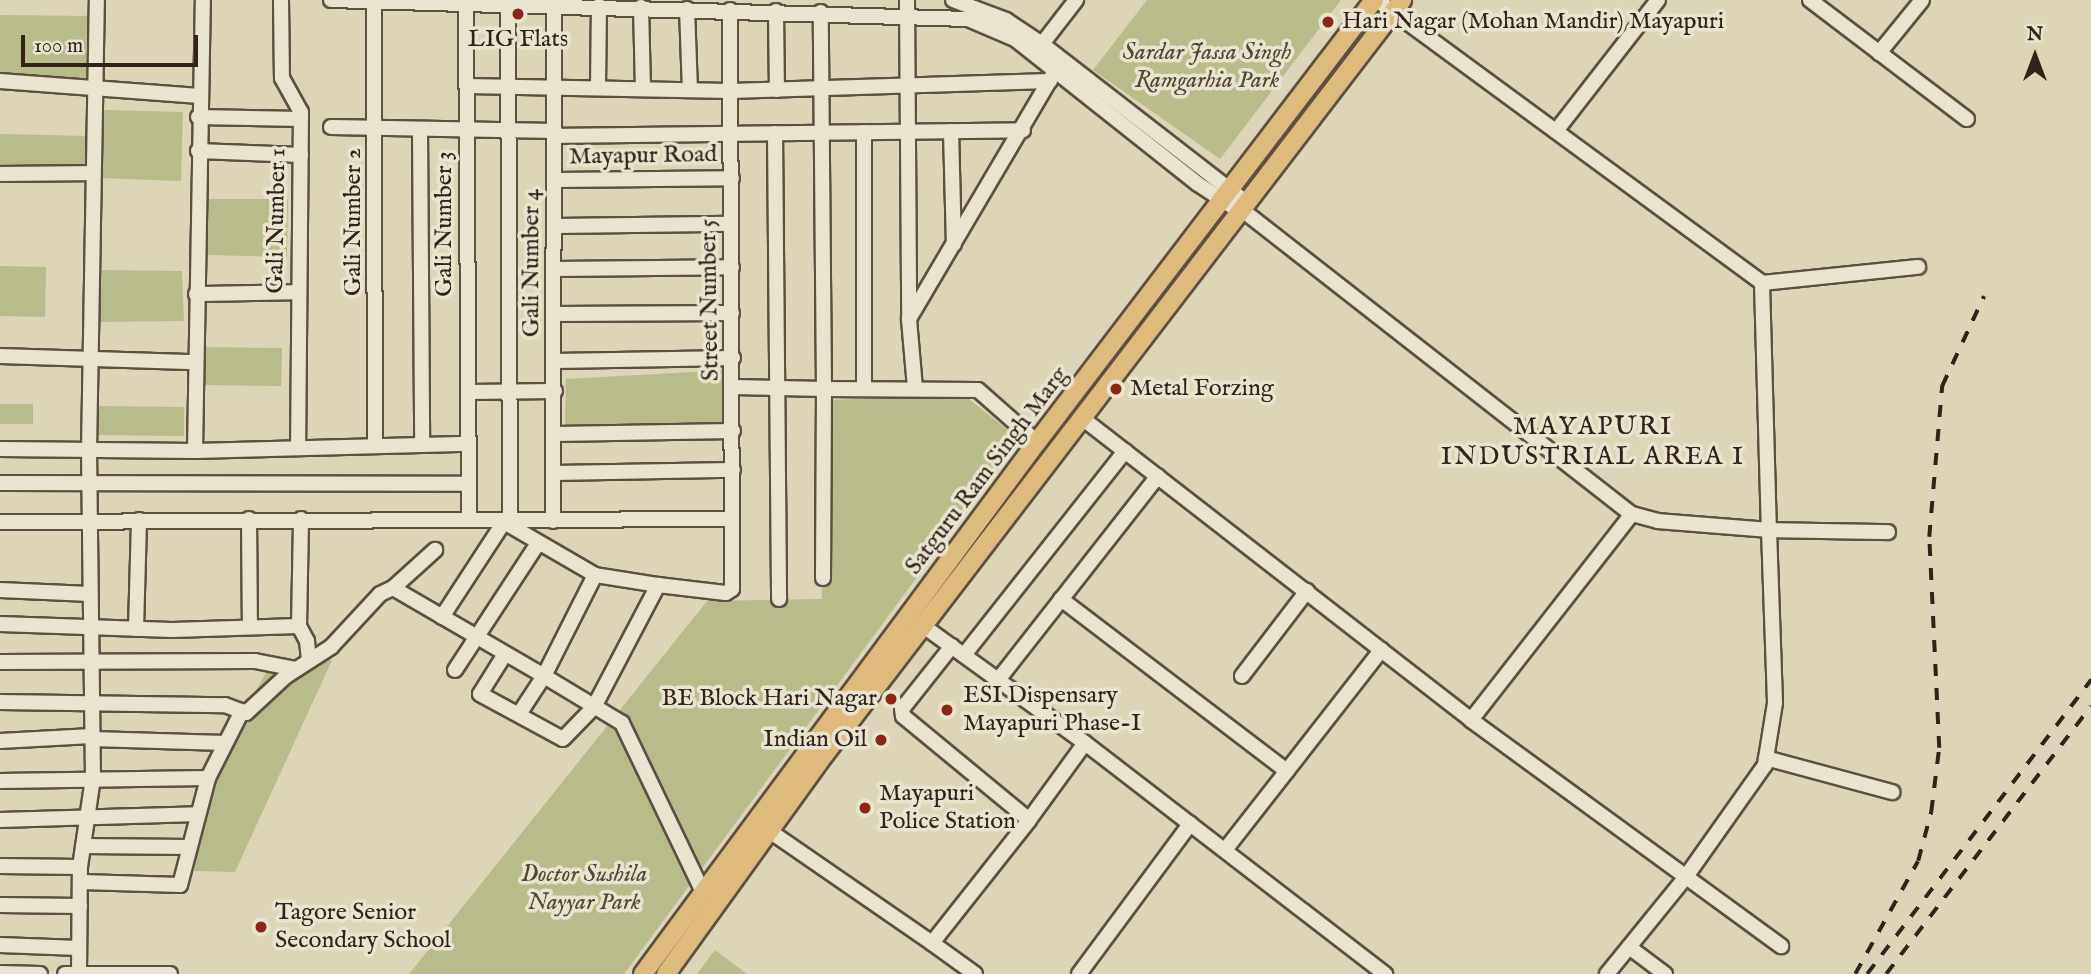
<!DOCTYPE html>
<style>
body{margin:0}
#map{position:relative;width:2091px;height:974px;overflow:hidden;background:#ddd5b7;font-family:"IM FELL English",serif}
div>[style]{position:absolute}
.green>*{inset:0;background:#b7bc8a}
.roads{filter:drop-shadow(2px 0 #5d4f42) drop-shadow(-2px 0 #5d4f42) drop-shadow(0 2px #5d4f42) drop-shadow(0 -2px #5d4f42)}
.minor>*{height:14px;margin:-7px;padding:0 7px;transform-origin:7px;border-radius:7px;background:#e9e4d0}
.major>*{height:18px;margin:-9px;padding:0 9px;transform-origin:9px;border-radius:9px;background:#deba7c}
.rail>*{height:3.5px;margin-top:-1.75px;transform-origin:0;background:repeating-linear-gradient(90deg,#32221b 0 12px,transparent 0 24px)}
.dots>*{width:19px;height:19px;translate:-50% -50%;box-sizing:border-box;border:4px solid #e9e4d0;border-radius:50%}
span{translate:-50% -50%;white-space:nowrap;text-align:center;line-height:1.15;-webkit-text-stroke:7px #e9e4d0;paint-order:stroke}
.poi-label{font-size:24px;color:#32221b}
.left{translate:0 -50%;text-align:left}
.right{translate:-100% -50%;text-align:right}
.park-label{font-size:24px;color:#534837;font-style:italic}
.street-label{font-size:24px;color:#32221b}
.neighbourhood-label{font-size:26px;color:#32221b;letter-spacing:2px}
.north{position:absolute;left:2000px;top:21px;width:70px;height:70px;-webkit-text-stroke:5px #e9e4d0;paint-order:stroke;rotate:0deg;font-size:19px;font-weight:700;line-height:28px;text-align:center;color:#32221b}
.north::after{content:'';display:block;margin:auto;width:24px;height:32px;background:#32221b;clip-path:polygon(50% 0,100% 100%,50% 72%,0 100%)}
.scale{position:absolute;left:21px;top:35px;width:177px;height:32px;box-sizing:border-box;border:4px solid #32221b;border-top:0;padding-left:9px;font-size:21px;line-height:24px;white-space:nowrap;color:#32221b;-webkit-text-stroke:5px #e9e4d0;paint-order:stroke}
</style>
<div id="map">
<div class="green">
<div style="clip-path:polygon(1147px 0,1341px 0,1220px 159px,1093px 70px)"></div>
<div style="clip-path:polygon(0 15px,89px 16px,89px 89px,0 87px)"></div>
<div style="clip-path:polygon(103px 110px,183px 112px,181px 181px,101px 178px)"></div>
<div style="clip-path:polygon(0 134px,87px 136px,84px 181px,0 177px)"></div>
<div style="clip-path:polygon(207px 199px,288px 199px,287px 257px,207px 255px)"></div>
<div style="clip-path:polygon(0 266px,46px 267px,45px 317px,0 316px)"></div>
<div style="clip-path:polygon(100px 270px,182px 271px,184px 321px,99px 322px)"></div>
<div style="clip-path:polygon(203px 347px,282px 348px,281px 386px,203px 385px)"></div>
<div style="clip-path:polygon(729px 370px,728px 426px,565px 427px,566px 379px)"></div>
<div style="clip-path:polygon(965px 396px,1019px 439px,624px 974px,409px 974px,707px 601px,822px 599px,825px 400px)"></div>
<div style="clip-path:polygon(0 404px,33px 404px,33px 424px,0 424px)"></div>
<div style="clip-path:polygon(97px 406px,184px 407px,184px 436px,97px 435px)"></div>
<div style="clip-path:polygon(296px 659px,332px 660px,235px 872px,194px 871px,208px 774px,271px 664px)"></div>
<div style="clip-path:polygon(715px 950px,747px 974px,697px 974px)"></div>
</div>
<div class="roads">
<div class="minor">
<div style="left:281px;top:0;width:78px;rotate:89.3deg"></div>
<div style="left:282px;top:78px;width:39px;rotate:61deg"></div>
<div style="left:301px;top:112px;width:336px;rotate:90.5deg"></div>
<div style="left:331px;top:0;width:637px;rotate:1.71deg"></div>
<div style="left:968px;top:19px;width:51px;rotate:23.1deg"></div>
<div style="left:1015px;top:39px;width:233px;rotate:38.4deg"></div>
<div style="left:1198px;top:184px;width:49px;rotate:33.4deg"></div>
<div style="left:374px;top:0;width:444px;rotate:89.9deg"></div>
<div style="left:466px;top:0;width:520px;rotate:89.67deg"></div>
<div style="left:907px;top:0;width:318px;rotate:89.6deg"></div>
<div style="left:953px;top:0;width:57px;rotate:20.7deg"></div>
<div style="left:1006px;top:20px;width:43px;rotate:33.7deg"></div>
<div style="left:1042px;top:44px;width:258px;rotate:37.8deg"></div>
<div style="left:1377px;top:0;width:478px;rotate:36.3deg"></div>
<div style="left:1762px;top:283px;width:157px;rotate:-5.9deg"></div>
<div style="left:1810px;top:0;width:197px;rotate:37.2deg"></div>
<div style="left:508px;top:4px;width:518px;rotate:89.78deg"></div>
<div style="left:641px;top:7px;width:82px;rotate:88.6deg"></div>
<div style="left:687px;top:9px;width:81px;rotate:87.9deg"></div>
<div style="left:776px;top:11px;width:79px;rotate:89.3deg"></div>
<div style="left:1042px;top:44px;width:56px;rotate:-52.3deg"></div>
<div style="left:1879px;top:53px;width:68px;rotate:-50.9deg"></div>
<div style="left:0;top:81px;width:200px;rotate:4.3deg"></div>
<div style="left:467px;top:86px;width:263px;rotate:1.1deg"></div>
<div style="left:730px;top:91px;width:320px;rotate:-1.8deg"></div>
<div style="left:598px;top:87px;width:81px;rotate:-89.3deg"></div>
<div style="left:198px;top:117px;width:103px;rotate:1.1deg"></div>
<div style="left:331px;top:127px;width:224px;rotate:1deg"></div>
<div style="left:420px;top:130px;width:313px;rotate:89.6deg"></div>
<div style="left:951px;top:131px;width:113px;rotate:88.5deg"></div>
<div style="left:1556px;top:131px;width:166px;rotate:-52.1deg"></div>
<div style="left:775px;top:133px;width:466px;rotate:89.5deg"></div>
<div style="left:556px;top:136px;width:467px;rotate:-0.7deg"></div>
<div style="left:198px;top:151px;width:103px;rotate:2.2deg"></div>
<div style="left:0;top:174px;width:93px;rotate:-0.6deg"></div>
<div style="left:555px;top:180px;width:177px;rotate:-0.6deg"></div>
<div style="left:1241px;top:209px;width:496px;rotate:38deg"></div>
<div style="left:1632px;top:514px;width:27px;rotate:15deg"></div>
<div style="left:1658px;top:521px;width:111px;rotate:4.6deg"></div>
<div style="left:1769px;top:530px;width:173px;rotate:88deg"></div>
<div style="left:1775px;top:703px;width:63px;rotate:99.2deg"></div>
<div style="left:1765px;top:765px;width:138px;rotate:125.3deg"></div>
<div style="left:1685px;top:878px;width:124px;rotate:129.1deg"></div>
<div style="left:556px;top:226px;width:175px;rotate:-0.7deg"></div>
<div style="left:555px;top:269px;width:177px;rotate:-0.6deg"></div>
<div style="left:1762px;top:283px;width:247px;rotate:88.4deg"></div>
<div style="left:1769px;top:530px;width:119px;rotate:1deg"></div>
<div style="left:196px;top:294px;width:103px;rotate:-1.1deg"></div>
<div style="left:555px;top:314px;width:177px;rotate:-0.3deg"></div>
<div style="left:0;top:356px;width:196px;rotate:1.8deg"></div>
<div style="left:555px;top:361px;width:178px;rotate:-1deg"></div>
<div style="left:734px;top:387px;width:90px;rotate:1.3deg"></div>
<div style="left:824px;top:389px;width:377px;rotate:-90.5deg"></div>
<div style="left:915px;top:388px;width:69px;rotate:-95deg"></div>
<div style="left:909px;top:319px;width:283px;rotate:-59.5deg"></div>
<div style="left:864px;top:389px;width:257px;rotate:-90deg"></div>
<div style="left:469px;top:392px;width:86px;rotate:-0.7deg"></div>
<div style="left:1082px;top:418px;width:492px;rotate:37.8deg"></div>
<div style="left:1471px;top:720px;width:384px;rotate:36.1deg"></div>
<div style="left:555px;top:434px;width:178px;rotate:-1deg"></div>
<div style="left:0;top:449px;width:195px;rotate:0.6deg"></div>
<div style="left:195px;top:451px;width:274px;rotate:-1.5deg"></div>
<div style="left:195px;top:451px;width:451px;rotate:-89deg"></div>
<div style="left:554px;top:473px;width:179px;rotate:-1deg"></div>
<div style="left:0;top:483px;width:469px;rotate:0.1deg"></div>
<div style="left:249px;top:519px;width:108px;rotate:89.5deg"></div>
<div style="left:553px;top:521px;width:516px;rotate:-89.89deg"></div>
<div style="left:0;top:522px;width:732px;rotate:-0.23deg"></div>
<div style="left:595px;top:575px;width:64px;rotate:9deg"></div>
<div style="left:823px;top:578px;width:189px;rotate:-89.7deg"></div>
<div style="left:824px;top:389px;width:154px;rotate:0.4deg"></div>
<div style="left:978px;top:390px;width:79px;rotate:41.4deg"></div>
<div style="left:393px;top:588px;width:57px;rotate:-42.1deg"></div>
<div style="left:0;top:590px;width:90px;rotate:2.5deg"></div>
<div style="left:1061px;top:599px;width:284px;rotate:37.3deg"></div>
<div style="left:442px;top:617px;width:113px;rotate:-56.9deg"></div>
<div style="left:504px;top:522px;width:105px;rotate:30.2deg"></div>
<div style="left:595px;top:575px;width:113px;rotate:116.8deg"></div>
<div style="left:544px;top:676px;width:91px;rotate:31.1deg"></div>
<div style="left:622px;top:723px;width:187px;rotate:64.4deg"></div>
<div style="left:0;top:624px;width:172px;rotate:2deg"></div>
<div style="left:172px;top:630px;width:127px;rotate:-1.8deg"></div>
<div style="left:299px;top:626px;width:107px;rotate:-88.9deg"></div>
<div style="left:299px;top:626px;width:17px;rotate:62deg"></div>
<div style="left:307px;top:641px;width:20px;rotate:84deg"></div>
<div style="left:136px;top:629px;width:109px;rotate:-88.4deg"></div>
<div style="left:952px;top:646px;width:80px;rotate:128.4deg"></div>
<div style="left:902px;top:709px;width:7px;rotate:82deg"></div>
<div style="left:903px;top:716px;width:163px;rotate:39.5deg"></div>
<div style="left:505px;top:654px;width:47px;rotate:122deg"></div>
<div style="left:480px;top:694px;width:94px;rotate:28.5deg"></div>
<div style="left:563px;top:739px;width:45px;rotate:-45.9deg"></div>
<div style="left:594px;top:707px;width:138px;rotate:-62.3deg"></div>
<div style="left:658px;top:585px;width:68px;rotate:6.7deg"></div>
<div style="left:726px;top:593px;width:7px;rotate:-34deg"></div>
<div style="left:732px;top:589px;width:579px;rotate:-90.2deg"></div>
<div style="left:964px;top:655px;width:260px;rotate:-51.7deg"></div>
<div style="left:0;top:662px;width:255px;rotate:-0.2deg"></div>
<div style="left:255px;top:661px;width:42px;rotate:11deg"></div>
<div style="left:455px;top:670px;width:152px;rotate:-56.8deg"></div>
<div style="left:1242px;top:676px;width:107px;rotate:-52.6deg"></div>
<div style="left:998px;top:680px;width:259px;rotate:-51.9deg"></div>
<div style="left:0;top:702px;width:225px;rotate:0.8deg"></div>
<div style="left:225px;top:705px;width:22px;rotate:21deg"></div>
<div style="left:246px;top:713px;width:54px;rotate:-42.8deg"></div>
<div style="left:286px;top:676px;width:54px;rotate:-32.8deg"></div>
<div style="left:331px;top:647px;width:72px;rotate:-47.2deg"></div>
<div style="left:380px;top:594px;width:14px;rotate:-25deg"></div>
<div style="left:393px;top:588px;width:175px;rotate:30.2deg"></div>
<div style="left:544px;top:676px;width:45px;rotate:123.3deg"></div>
<div style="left:1471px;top:720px;width:261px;rotate:-52deg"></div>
<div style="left:92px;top:739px;width:133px;rotate:1.7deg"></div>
<div style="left:0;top:741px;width:92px;rotate:-3.1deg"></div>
<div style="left:1085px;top:743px;width:379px;rotate:37.6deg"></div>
<div style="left:1766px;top:758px;width:131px;rotate:15.1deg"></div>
<div style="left:0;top:781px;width:208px;rotate:-0.8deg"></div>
<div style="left:0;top:820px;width:198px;rotate:-1.7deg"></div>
<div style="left:771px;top:832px;width:196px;rotate:34.6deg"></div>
<div style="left:932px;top:943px;width:157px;rotate:-51.7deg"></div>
<div style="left:1029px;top:820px;width:95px;rotate:-54deg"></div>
<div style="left:1085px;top:743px;width:198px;rotate:-144.1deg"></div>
<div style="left:83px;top:846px;width:106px;rotate:0.5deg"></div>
<div style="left:1225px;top:850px;width:254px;rotate:-52deg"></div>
<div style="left:0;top:866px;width:80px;rotate:0.7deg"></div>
<div style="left:82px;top:882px;width:98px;rotate:1.8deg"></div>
<div style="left:180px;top:885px;width:111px;rotate:-75.3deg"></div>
<div style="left:208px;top:778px;width:75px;rotate:-63.1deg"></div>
<div style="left:0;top:905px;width:80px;rotate:0.7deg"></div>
<div style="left:932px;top:943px;width:53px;rotate:35.8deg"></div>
<div style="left:0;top:945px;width:79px;rotate:2.2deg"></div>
<div style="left:1629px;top:947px;width:45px;rotate:36.9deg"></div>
<div style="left:0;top:973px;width:40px;rotate:1.4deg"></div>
<div style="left:79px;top:973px;width:106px;rotate:-89.5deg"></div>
<div style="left:80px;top:867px;width:90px;rotate:-81.7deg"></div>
<div style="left:93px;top:778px;width:327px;rotate:-90.7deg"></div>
<div style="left:89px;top:451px;width:451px;rotate:-89deg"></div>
<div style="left:65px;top:974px;width:105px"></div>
<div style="left:1079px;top:974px;width:187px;rotate:-53.5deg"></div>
</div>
<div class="major">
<div style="left:643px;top:974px;width:662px;rotate:-53.48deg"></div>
<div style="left:1037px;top:442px;width:556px;rotate:-52.68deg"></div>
<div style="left:666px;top:974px;width:270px;rotate:-54.2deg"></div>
<div style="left:824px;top:755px;width:951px;rotate:-52.56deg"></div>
</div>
</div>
<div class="rail">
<div style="left:1855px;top:974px;width:129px;rotate:-60.9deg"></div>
<div style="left:1918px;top:861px;width:51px;rotate:-75.1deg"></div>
<div style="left:1931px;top:812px;width:64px;rotate:-82.9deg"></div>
<div style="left:1939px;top:748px;width:211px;rotate:-92.7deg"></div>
<div style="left:1929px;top:537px;width:152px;rotate:-85.1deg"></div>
<div style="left:1942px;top:386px;width:99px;rotate:-65deg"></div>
<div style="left:1867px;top:974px;width:370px;rotate:-52.7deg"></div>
<div style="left:1886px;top:974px;width:337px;rotate:-52.6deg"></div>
</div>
<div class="dots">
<div style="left:518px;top:14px;background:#8f2418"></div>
<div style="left:1328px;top:22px;background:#8f2418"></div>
<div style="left:1116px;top:389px;background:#8f2418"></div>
<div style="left:891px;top:699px;background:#8f2418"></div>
<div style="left:947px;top:710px;background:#8f2418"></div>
<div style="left:881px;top:740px;background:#8f2418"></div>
<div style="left:865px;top:808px;background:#8f2418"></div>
<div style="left:261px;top:927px;background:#8f2418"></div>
</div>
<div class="poi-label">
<span class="left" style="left:1342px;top:22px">Hari Nagar (Mohan Mandir) Mayapuri</span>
<span style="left:518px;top:40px">LIG Flats</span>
<span class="left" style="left:1130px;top:389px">Metal Forzing</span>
<span class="left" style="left:963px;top:710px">ESI Dispensary<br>Mayapuri Phase-I</span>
<span class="right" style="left:877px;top:699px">BE Block Hari Nagar</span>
<span class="right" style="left:867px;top:740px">Indian Oil</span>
<span class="left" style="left:879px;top:808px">Mayapuri<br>Police Station</span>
<span class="left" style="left:275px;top:927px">Tagore Senior<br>Secondary School</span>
</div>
<div class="park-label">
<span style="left:1207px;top:67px">Sardar Jassa Singh<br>Ramgarhia Park</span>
<span style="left:584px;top:889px">Doctor Sushila<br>Nayyar Park</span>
</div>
<div class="street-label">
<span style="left:643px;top:156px;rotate:-1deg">Mayapur Road</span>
<span style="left:277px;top:221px;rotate:-89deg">Gali Number 1</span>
<span style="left:354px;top:222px;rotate:-90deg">Gali Number 2</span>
<span style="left:445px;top:224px;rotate:-90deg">Gali Number 3</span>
<span style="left:532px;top:263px;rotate:-90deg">Gali Number 4</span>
<span style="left:710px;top:300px;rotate:-91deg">Street Number 5</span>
<span style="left:987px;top:471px;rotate:-53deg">Satguru Ram Singh Marg</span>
</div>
<div class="neighbourhood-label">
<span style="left:1593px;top:442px">MAYAPURI<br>INDUSTRIAL AREA I</span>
</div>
<div class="north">N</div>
<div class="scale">100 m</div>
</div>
